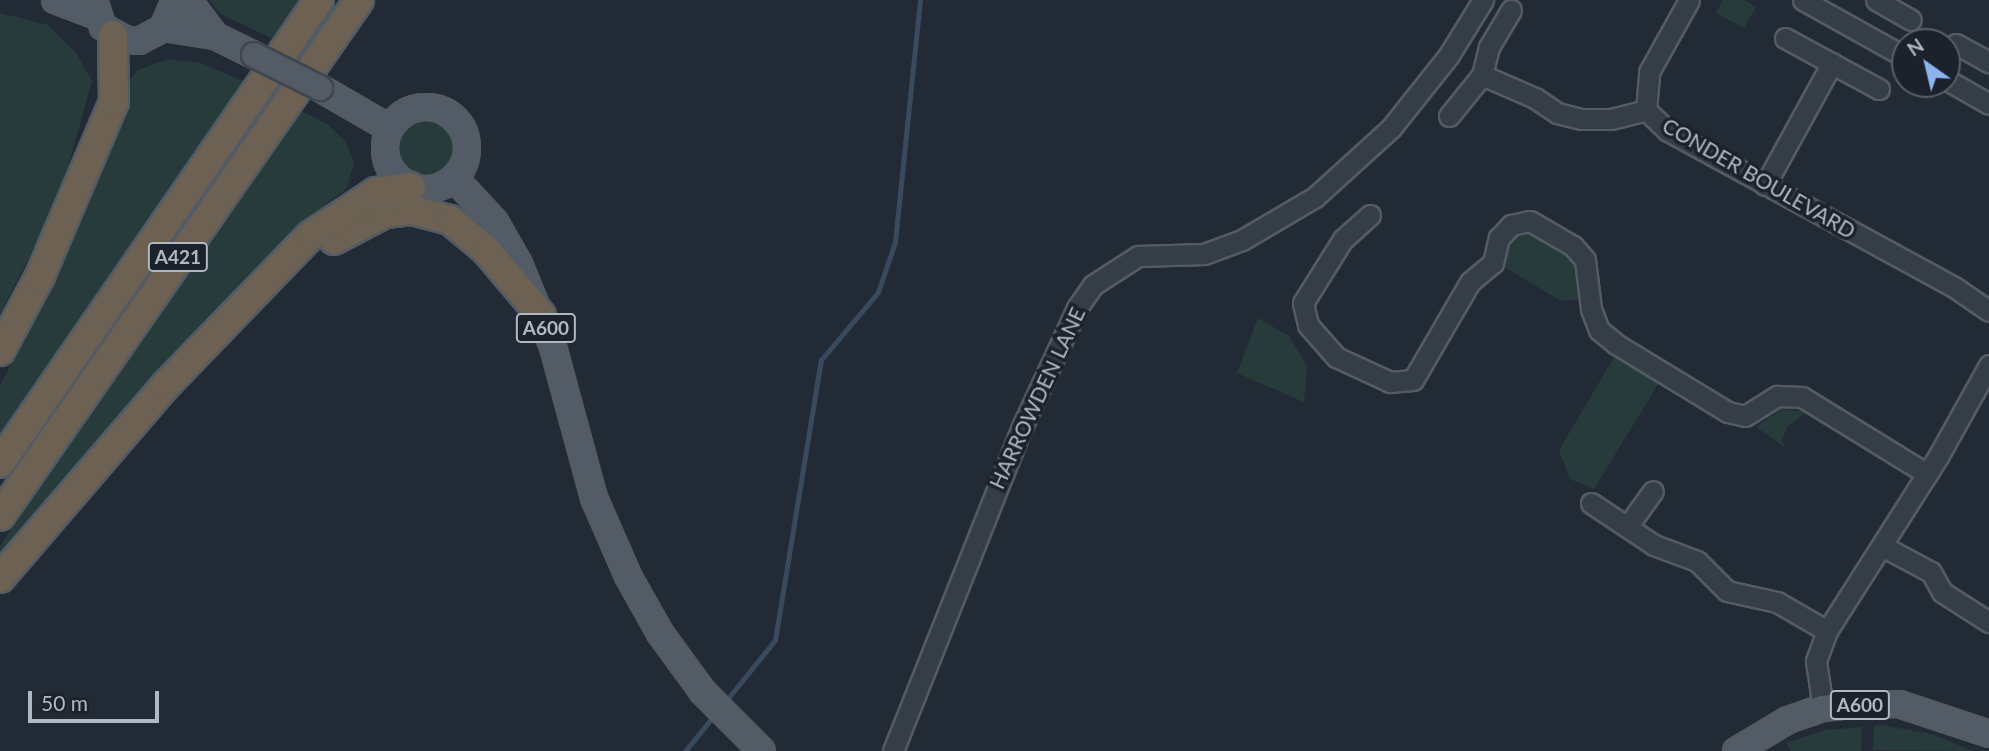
<!DOCTYPE html>
<style>
body{margin:0}
#map{position:relative;width:1989px;height:751px;overflow:hidden;background:#222b35;font-family:Lato,sans-serif}
div>[style]{position:absolute}
.green>*{inset:0;background:#283b3b}
.round{border-radius:50%}
.stream>*{height:5px;margin:-2.5px;padding:0 2.5px;transform-origin:2.5px;border-radius:2.5px;background:#39495e}
.roads{filter:drop-shadow(2px 0 #535b64) drop-shadow(-2px 0 #535b64) drop-shadow(0 2px #535b64) drop-shadow(0 -2px #535b64)}
.minor>*{height:19px;margin:-9.5px;padding:0 9.5px;transform-origin:9.5px;border-radius:9.5px;background:#353d46}
.major>*{height:24px;margin:-12px;padding:0 12px;transform-origin:12px;border-radius:12px;background:#535c66}
.major>.ring{margin:-12px;padding:0;box-sizing:content-box;background:none;border:24px solid #535c66;border-radius:50%}
.highway>*{height:28px;margin:-14px;padding:0 14px;transform-origin:14px;border-radius:14px;background:#6c6153}
.bridges{filter:drop-shadow(2px 0 #3f4650) drop-shadow(-2px 0 #3f4650) drop-shadow(0 2px #3f4650) drop-shadow(0 -2px #3f4650)}
.major-bridge>*{height:24px;margin:-12px;padding:0 12px;transform-origin:12px;border-radius:12px;background:#535c66}
span{translate:-50% -50%;white-space:nowrap;text-align:center;line-height:1.15;-webkit-text-stroke:7px #1b222b;paint-order:stroke}
.shield-label span{padding:2px 5px;background:#1b222b;border:2px solid;border-radius:5px;-webkit-text-stroke-width:0}
.shield-label{font-size:19px;color:#b0b8c3;font-weight:700}
.street-label{font-size:21px;color:#b0b8c3}
.north{position:absolute;left:1891px;top:28px;width:70px;height:70px;box-sizing:border-box;background:#1b222b;border:2px solid #575e68;border-radius:50%;rotate:326deg;font-size:19px;font-weight:700;line-height:28px;text-align:center;color:#b0b8c3}
.north::after{content:'';display:block;margin:auto;width:24px;height:32px;background:#8bb3ed;clip-path:polygon(50% 0,100% 100%,50% 72%,0 100%)}
.scale{position:absolute;left:28px;top:691px;width:131px;height:32px;box-sizing:border-box;border:4px solid #b0b8c3;border-top:0;padding-left:9px;font-size:21px;line-height:24px;white-space:nowrap;color:#b0b8c3;-webkit-text-stroke:5px #1b222b;paint-order:stroke}
</style>
<div id="map">
<div class="green">
<div style="clip-path:polygon(209px 0,300px 0,273px 39px,221px 14px)"></div>
<div style="clip-path:polygon(1723px 0,1744px 0,1756px 7px,1744px 28px,1716px 13px)"></div>
<div style="clip-path:polygon(0 13px,48px 25px,76px 53px,92px 81px,59px 199px,0 314px)"></div>
<div style="clip-path:polygon(168px 59px,201px 63px,243px 81px,0 444px,0 386px,60px 267px,123px 118px,126px 84px,138px 70px)"></div>
<div style="clip-path:polygon(299px 110px,327px 124px,346px 142px,354px 162px,347px 188px,288px 235px,168px 363px,0 569px,0 546px)"></div>
<div class="round" style="left:397px;top:117px;width:58px;height:58px"></div>
<div style="clip-path:polygon(1524px 231px,1562px 248px,1576px 266px,1584px 299px,1561px 301px,1501px 265px,1509px 242px)"></div>
<div style="clip-path:polygon(1258px 318px,1289px 336px,1307px 366px,1304px 402px,1237px 373px)"></div>
<div style="clip-path:polygon(1616px 354px,1660px 381px,1594px 489px,1570px 479px,1559px 450px)"></div>
<div style="clip-path:polygon(1782px 409px,1806px 412px,1787px 427px,1782px 441px,1786px 448px,1756px 427px)"></div>
<div style="clip-path:polygon(1881px 725px,1932px 734px,1973px 751px,1873px 750px,1874px 726px)"></div>
<div style="clip-path:polygon(1862px 727px,1861px 751px,1791px 751px,1786px 743px,1825px 730px)"></div>
</div>
<div class="stream">
<div style="left:725px;top:702px;width:80px;rotate:-51.1deg"></div>
<div style="left:775px;top:640px;width:284px;rotate:-80.7deg"></div>
<div style="left:821px;top:360px;width:89px;rotate:-50deg"></div>
<div style="left:878px;top:292px;width:53px;rotate:-71.2deg"></div>
<div style="left:895px;top:242px;width:243px;rotate:-84.1deg"></div>
<div style="left:685px;top:751px;width:49px;rotate:-50.8deg"></div>
</div>
<div class="roads">
<div class="minor">
<div style="left:1803px;top:0;width:117px;rotate:29.2deg"></div>
<div style="left:1876px;top:0;width:40px;rotate:29.7deg"></div>
<div style="left:1785px;top:38px;width:107px;rotate:28.5deg"></div>
<div style="left:1956px;top:44px;width:38px;rotate:29deg"></div>
<div style="left:1482px;top:75px;width:58px;rotate:23.5deg"></div>
<div style="left:1535px;top:98px;width:27px;rotate:34deg"></div>
<div style="left:1557px;top:113px;width:25px;rotate:14deg"></div>
<div style="left:1581px;top:119px;width:30px"></div>
<div style="left:1611px;top:119px;width:36px;rotate:-14deg"></div>
<div style="left:1947px;top:80px;width:48px;rotate:29.7deg"></div>
<div style="left:1646px;top:110px;width:30px;rotate:44deg"></div>
<div style="left:1668px;top:131px;width:326px;rotate:28.6deg"></div>
<div style="left:1954px;top:287px;width:42px;rotate:34.4deg"></div>
<div style="left:1646px;top:110px;width:38px;rotate:-85deg"></div>
<div style="left:1649px;top:72px;width:82px;rotate:-60.9deg"></div>
<div style="left:1449px;top:116px;width:53px;rotate:-51.2deg"></div>
<div style="left:1482px;top:75px;width:29px;rotate:-76deg"></div>
<div style="left:1489px;top:47px;width:43px;rotate:-59.3deg"></div>
<div style="left:1765px;top:185px;width:139px;rotate:-61.2deg"></div>
<div style="left:1370px;top:215px;width:36px;rotate:138deg"></div>
<div style="left:1343px;top:239px;width:75px;rotate:122deg"></div>
<div style="left:1303px;top:303px;width:23px;rotate:77deg"></div>
<div style="left:1308px;top:325px;width:43px;rotate:48.8deg"></div>
<div style="left:1336px;top:357px;width:60px;rotate:24.8deg"></div>
<div style="left:1390px;top:382px;width:23px;rotate:-5deg"></div>
<div style="left:1413px;top:380px;width:113px;rotate:-59.8deg"></div>
<div style="left:1470px;top:282px;width:30px;rotate:-40deg"></div>
<div style="left:1493px;top:263px;width:26px;rotate:-77deg"></div>
<div style="left:1499px;top:238px;width:18px;rotate:-47deg"></div>
<div style="left:1511px;top:225px;width:19px;rotate:-12deg"></div>
<div style="left:1530px;top:221px;width:50px;rotate:30.2deg"></div>
<div style="left:1573px;top:246px;width:18px;rotate:49deg"></div>
<div style="left:1585px;top:260px;width:49px;rotate:83deg"></div>
<div style="left:1591px;top:309px;width:22px;rotate:69deg"></div>
<div style="left:1599px;top:330px;width:22px;rotate:39deg"></div>
<div style="left:1616px;top:344px;width:131px;rotate:31.3deg"></div>
<div style="left:1728px;top:412px;width:17px;rotate:13deg"></div>
<div style="left:1745px;top:416px;width:38px;rotate:-32deg"></div>
<div style="left:1777px;top:396px;width:25px;rotate:2deg"></div>
<div style="left:1802px;top:397px;width:147px;rotate:31.6deg"></div>
<div style="left:1591px;top:503px;width:76px;rotate:33.7deg"></div>
<div style="left:1654px;top:545px;width:46px;rotate:20.4deg"></div>
<div style="left:1697px;top:561px;width:42px;rotate:45deg"></div>
<div style="left:1727px;top:591px;width:51px;rotate:12.4deg"></div>
<div style="left:1777px;top:602px;width:58px;rotate:30.1deg"></div>
<div style="left:1627px;top:527px;width:44px;rotate:-54.2deg"></div>
<div style="left:1882px;top:546px;width:55px;rotate:28deg"></div>
<div style="left:1931px;top:572px;width:23px;rotate:61deg"></div>
<div style="left:1942px;top:592px;width:56px;rotate:32.6deg"></div>
<div style="left:1823px;top:708px;width:48px;rotate:-98.5deg"></div>
<div style="left:1816px;top:661px;width:32px;rotate:-70deg"></div>
<div style="left:1827px;top:631px;width:209px;rotate:-57.5deg"></div>
<div style="left:1939px;top:455px;width:103px;rotate:-60.9deg"></div>
<div style="left:893px;top:751px;width:351px;rotate:-68.3deg"></div>
<div style="left:1023px;top:425px;width:129px;rotate:-65.2deg"></div>
<div style="left:1077px;top:308px;width:28px;rotate:-55deg"></div>
<div style="left:1093px;top:285px;width:54px;rotate:-32.8deg"></div>
<div style="left:1138px;top:256px;width:66px;rotate:-1.7deg"></div>
<div style="left:1204px;top:254px;width:40px;rotate:-20.2deg"></div>
<div style="left:1242px;top:240px;width:85px;rotate:-30.5deg"></div>
<div style="left:1315px;top:197px;width:103px;rotate:-42.2deg"></div>
<div style="left:1391px;top:128px;width:93px;rotate:-51.5deg"></div>
<div style="left:1449px;top:55px;width:65px;rotate:-58.3deg"></div>
</div>
<div class="major">
<div style="left:55px;top:0;width:45px;rotate:20.9deg"></div>
<div style="left:94px;top:0;width:28px;rotate:72deg"></div>
<div style="left:103px;top:27px;width:26px;rotate:29deg"></div>
<div style="left:126px;top:40px;width:13px;rotate:4deg"></div>
<div style="left:139px;top:41px;width:27px;rotate:-28deg"></div>
<div style="left:163px;top:28px;width:30px;rotate:-67deg"></div>
<div style="left:188px;top:0;width:45px;rotate:53.1deg"></div>
<div style="left:163px;top:28px;width:53px;rotate:8.7deg"></div>
<div style="left:215px;top:36px;width:43px;rotate:26deg"></div>
<div style="left:320px;top:88px;width:80px;rotate:30.1deg"></div>
<div class="ring" style="left:385px;top:107px;width:58px;height:58px"></div>
<div style="left:455px;top:179px;width:59px;rotate:47.1deg"></div>
<div style="left:495px;top:222px;width:48px;rotate:60.3deg"></div>
<div style="left:519px;top:264px;width:90px;rotate:67.7deg"></div>
<div style="left:553px;top:347px;width:156px;rotate:74.8deg"></div>
<div style="left:594px;top:498px;width:85px;rotate:66.4deg"></div>
<div style="left:628px;top:576px;width:65px;rotate:60.7deg"></div>
<div style="left:660px;top:633px;width:73px;rotate:53.9deg"></div>
<div style="left:703px;top:692px;width:83px;rotate:45deg"></div>
<div style="left:1736px;top:751px;width:61px;rotate:-30.8deg"></div>
<div style="left:1788px;top:720px;width:37px;rotate:-19deg"></div>
<div style="left:1823px;top:708px;width:29px;rotate:-6deg"></div>
<div style="left:1852px;top:705px;width:47px;rotate:-1.2deg"></div>
<div style="left:1899px;top:704px;width:95px;rotate:18.4deg"></div>
</div>
<div class="highway">
<div style="left:334px;top:240px;width:58px;rotate:-27.9deg"></div>
<div style="left:385px;top:213px;width:27px;rotate:-6deg"></div>
<div style="left:412px;top:210px;width:39px;rotate:15deg"></div>
<div style="left:450px;top:220px;width:47px;rotate:39.8deg"></div>
<div style="left:486px;top:250px;width:85px;rotate:49.8deg"></div>
<div style="left:0;top:351px;width:85px;rotate:-61.9deg"></div>
<div style="left:40px;top:276px;width:189px;rotate:-67deg"></div>
<div style="left:114px;top:102px;width:67px;rotate:-90.9deg"></div>
<div style="left:0;top:463px;width:562px;rotate:-55.43deg"></div>
<div style="left:0;top:516px;width:629px;rotate:-55.17deg"></div>
<div style="left:0;top:578px;width:253px;rotate:-49.3deg"></div>
<div style="left:165px;top:386px;width:209px;rotate:-46deg"></div>
<div style="left:310px;top:236px;width:79px;rotate:-33.7deg"></div>
<div style="left:376px;top:192px;width:35px;rotate:-8deg"></div>
</div>
</div>
<div class="bridges">
<div class="major-bridge">
<div style="left:254px;top:55px;width:74px;rotate:26.6deg"></div>
</div>
</div>
<div class="shield-label">
<span style="left:178px;top:257px">A421</span>
<span style="left:546px;top:328px">A600</span>
<span style="left:1860px;top:705px">A600</span>
</div>
<div class="street-label">
<span style="left:1759px;top:178px;rotate:30deg">CONDER BOULEVARD</span>
<span style="left:1037px;top:398px;rotate:-65deg">HARROWDEN LANE</span>
</div>
<div class="north">N</div>
<div class="scale">50 m</div>
</div>
